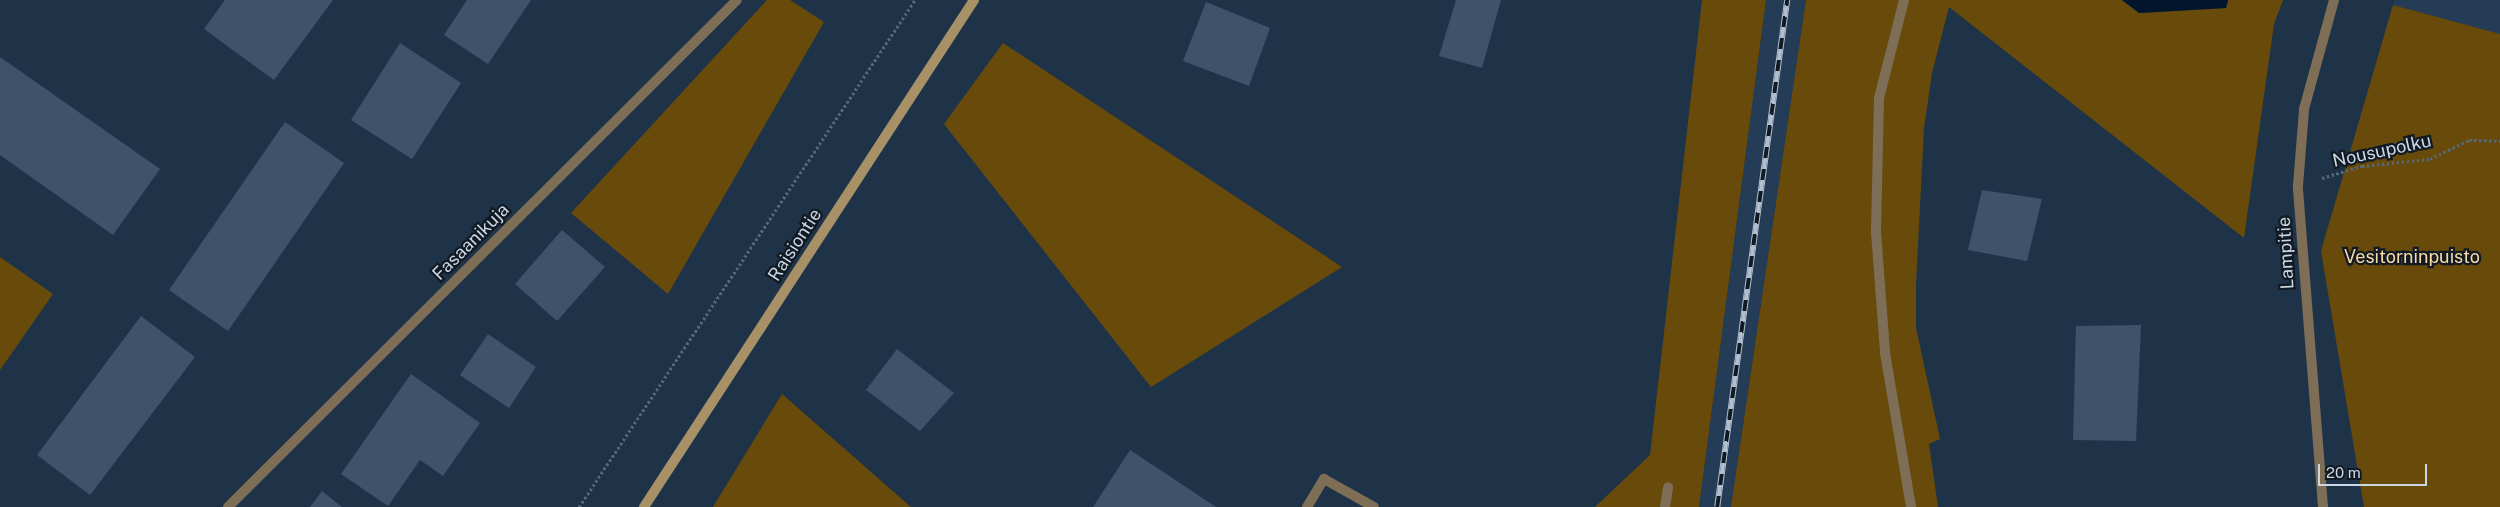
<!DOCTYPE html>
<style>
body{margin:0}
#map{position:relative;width:2500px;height:507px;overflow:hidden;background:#1f3348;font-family:"Public Sans",sans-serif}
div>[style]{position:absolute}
.built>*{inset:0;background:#243c56}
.green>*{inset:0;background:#684b0b}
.water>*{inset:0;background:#01162d}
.building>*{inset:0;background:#3e536a}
.path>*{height:3px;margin-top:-1.5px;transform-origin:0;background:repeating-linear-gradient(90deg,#57687a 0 2.5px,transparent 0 5px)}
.lane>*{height:10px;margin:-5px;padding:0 5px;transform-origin:5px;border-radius:5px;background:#7d6e55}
.street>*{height:10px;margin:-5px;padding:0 5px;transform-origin:5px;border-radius:5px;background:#7d6e55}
.secondary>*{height:10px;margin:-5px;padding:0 5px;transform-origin:5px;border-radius:5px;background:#a89067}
.rail>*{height:5.5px;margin-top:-2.75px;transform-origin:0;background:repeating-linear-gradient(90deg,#111a23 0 11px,#b1becd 0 22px);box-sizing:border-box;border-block:1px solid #b1becd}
span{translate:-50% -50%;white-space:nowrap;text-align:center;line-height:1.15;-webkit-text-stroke:4.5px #111a23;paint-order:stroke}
.street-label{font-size:18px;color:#cbd7e4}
.park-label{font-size:18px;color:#f8daa7}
.scale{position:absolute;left:2318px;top:464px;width:109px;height:22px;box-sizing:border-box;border:2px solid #cbd7e4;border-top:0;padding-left:6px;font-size:15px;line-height:18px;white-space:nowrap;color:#cbd7e4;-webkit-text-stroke:4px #111a23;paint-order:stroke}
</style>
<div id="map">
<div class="built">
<div style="clip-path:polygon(1766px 0,1806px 0,1731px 507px,1699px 507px)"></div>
<div style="clip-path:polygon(2395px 0,2500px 0,2500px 34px,2393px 5px)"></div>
</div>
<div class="green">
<div style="clip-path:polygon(767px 0,790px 0,824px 22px,668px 294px,571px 213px)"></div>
<div style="clip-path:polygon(1702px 0,1766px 0,1699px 507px,1595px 507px,1650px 455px)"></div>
<div style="clip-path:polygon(1806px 0,2122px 0,2139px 13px,2226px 8px,2228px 0,2283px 0,2274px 24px,2244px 238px,1949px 7px,1932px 73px,1924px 128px,1916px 284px,1916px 328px,1940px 439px,1929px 444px,1938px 507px,1731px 507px)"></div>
<div style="clip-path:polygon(2393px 5px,2500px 34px,2500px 507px,2364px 507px,2321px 251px)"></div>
<div style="clip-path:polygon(1003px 43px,1342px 267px,1151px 387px,944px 124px)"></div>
<div style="clip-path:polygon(0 257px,53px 294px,0 370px)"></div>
<div style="clip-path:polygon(782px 394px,911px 507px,713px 507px)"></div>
</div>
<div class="water">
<div style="clip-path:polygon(2122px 0,2228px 0,2226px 8px,2139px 13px)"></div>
</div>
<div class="building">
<div style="clip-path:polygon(225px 0,333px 0,274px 80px,204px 29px)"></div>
<div style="clip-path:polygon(467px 0,531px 0,488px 64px,444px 35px)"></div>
<div style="clip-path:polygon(1456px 0,1501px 0,1482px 68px,1439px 56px)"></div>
<div style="clip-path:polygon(1206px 2px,1270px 28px,1249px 86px,1183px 61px)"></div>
<div style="clip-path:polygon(400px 43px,461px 83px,412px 159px,351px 120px)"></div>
<div style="clip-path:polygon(0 57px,160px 169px,113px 235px,0 155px)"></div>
<div style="clip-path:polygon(285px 122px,344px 163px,228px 331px,169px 290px)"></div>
<div style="clip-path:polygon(1982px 190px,2042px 199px,2027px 261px,1968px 250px)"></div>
<div style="clip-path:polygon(562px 230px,605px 267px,557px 321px,515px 284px)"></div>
<div style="clip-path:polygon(141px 316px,195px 357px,90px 495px,37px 455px)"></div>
<div style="clip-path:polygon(2141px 325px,2136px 441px,2073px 440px,2076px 326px)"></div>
<div style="clip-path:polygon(488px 334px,536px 367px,509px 408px,460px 375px)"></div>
<div style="clip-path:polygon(897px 349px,954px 393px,920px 431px,866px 390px)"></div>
<div style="clip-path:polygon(411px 374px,480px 423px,443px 476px,420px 460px,388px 506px,341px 474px)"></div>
<div style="clip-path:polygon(1130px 450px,1216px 507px,1093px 507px)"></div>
<div style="clip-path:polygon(322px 491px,342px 507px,310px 507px)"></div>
</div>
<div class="path">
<div style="left:2322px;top:178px;width:42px;rotate:-16.7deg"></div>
<div style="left:2362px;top:166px;width:68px;rotate:-5.9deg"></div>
<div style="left:2430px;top:159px;width:43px;rotate:-26deg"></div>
<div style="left:2469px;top:140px;width:31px;rotate:2deg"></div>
<div style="left:579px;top:507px;width:608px;rotate:-56.47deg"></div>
</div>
<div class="lane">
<div style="left:1904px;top:0;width:101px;rotate:104.3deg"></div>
<div style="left:1879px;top:98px;width:134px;rotate:91.3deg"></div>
<div style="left:1876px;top:232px;width:121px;rotate:85.7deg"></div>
<div style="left:1885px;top:353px;width:156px;rotate:80.4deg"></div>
<div style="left:1307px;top:507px;width:33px;rotate:-59deg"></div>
<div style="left:1324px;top:479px;width:57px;rotate:29.2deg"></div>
<div style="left:1665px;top:507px;width:20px;rotate:-81deg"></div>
</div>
<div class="street">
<div style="left:228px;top:507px;width:718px;rotate:-44.89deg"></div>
<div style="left:2323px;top:507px;width:322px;rotate:-94.5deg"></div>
<div style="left:2298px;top:186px;width:77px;rotate:-85.5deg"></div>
<div style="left:2304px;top:109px;width:113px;rotate:-74.6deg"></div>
</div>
<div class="secondary">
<div style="left:644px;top:507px;width:605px;rotate:-56.94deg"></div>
</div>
<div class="rail">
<div style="left:1717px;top:507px;width:512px;rotate:-82.14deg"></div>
</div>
<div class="street-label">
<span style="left:2382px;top:151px;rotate:-12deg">Nousupolku</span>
<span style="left:471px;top:242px;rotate:-45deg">Fasaanikuja</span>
<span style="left:795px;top:245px;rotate:-57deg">Raisiontie</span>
<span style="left:2286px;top:253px;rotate:-93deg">Lampitie</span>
</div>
<div class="park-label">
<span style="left:2412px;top:257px">Vesitorninpuisto</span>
</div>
<div class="scale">20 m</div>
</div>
